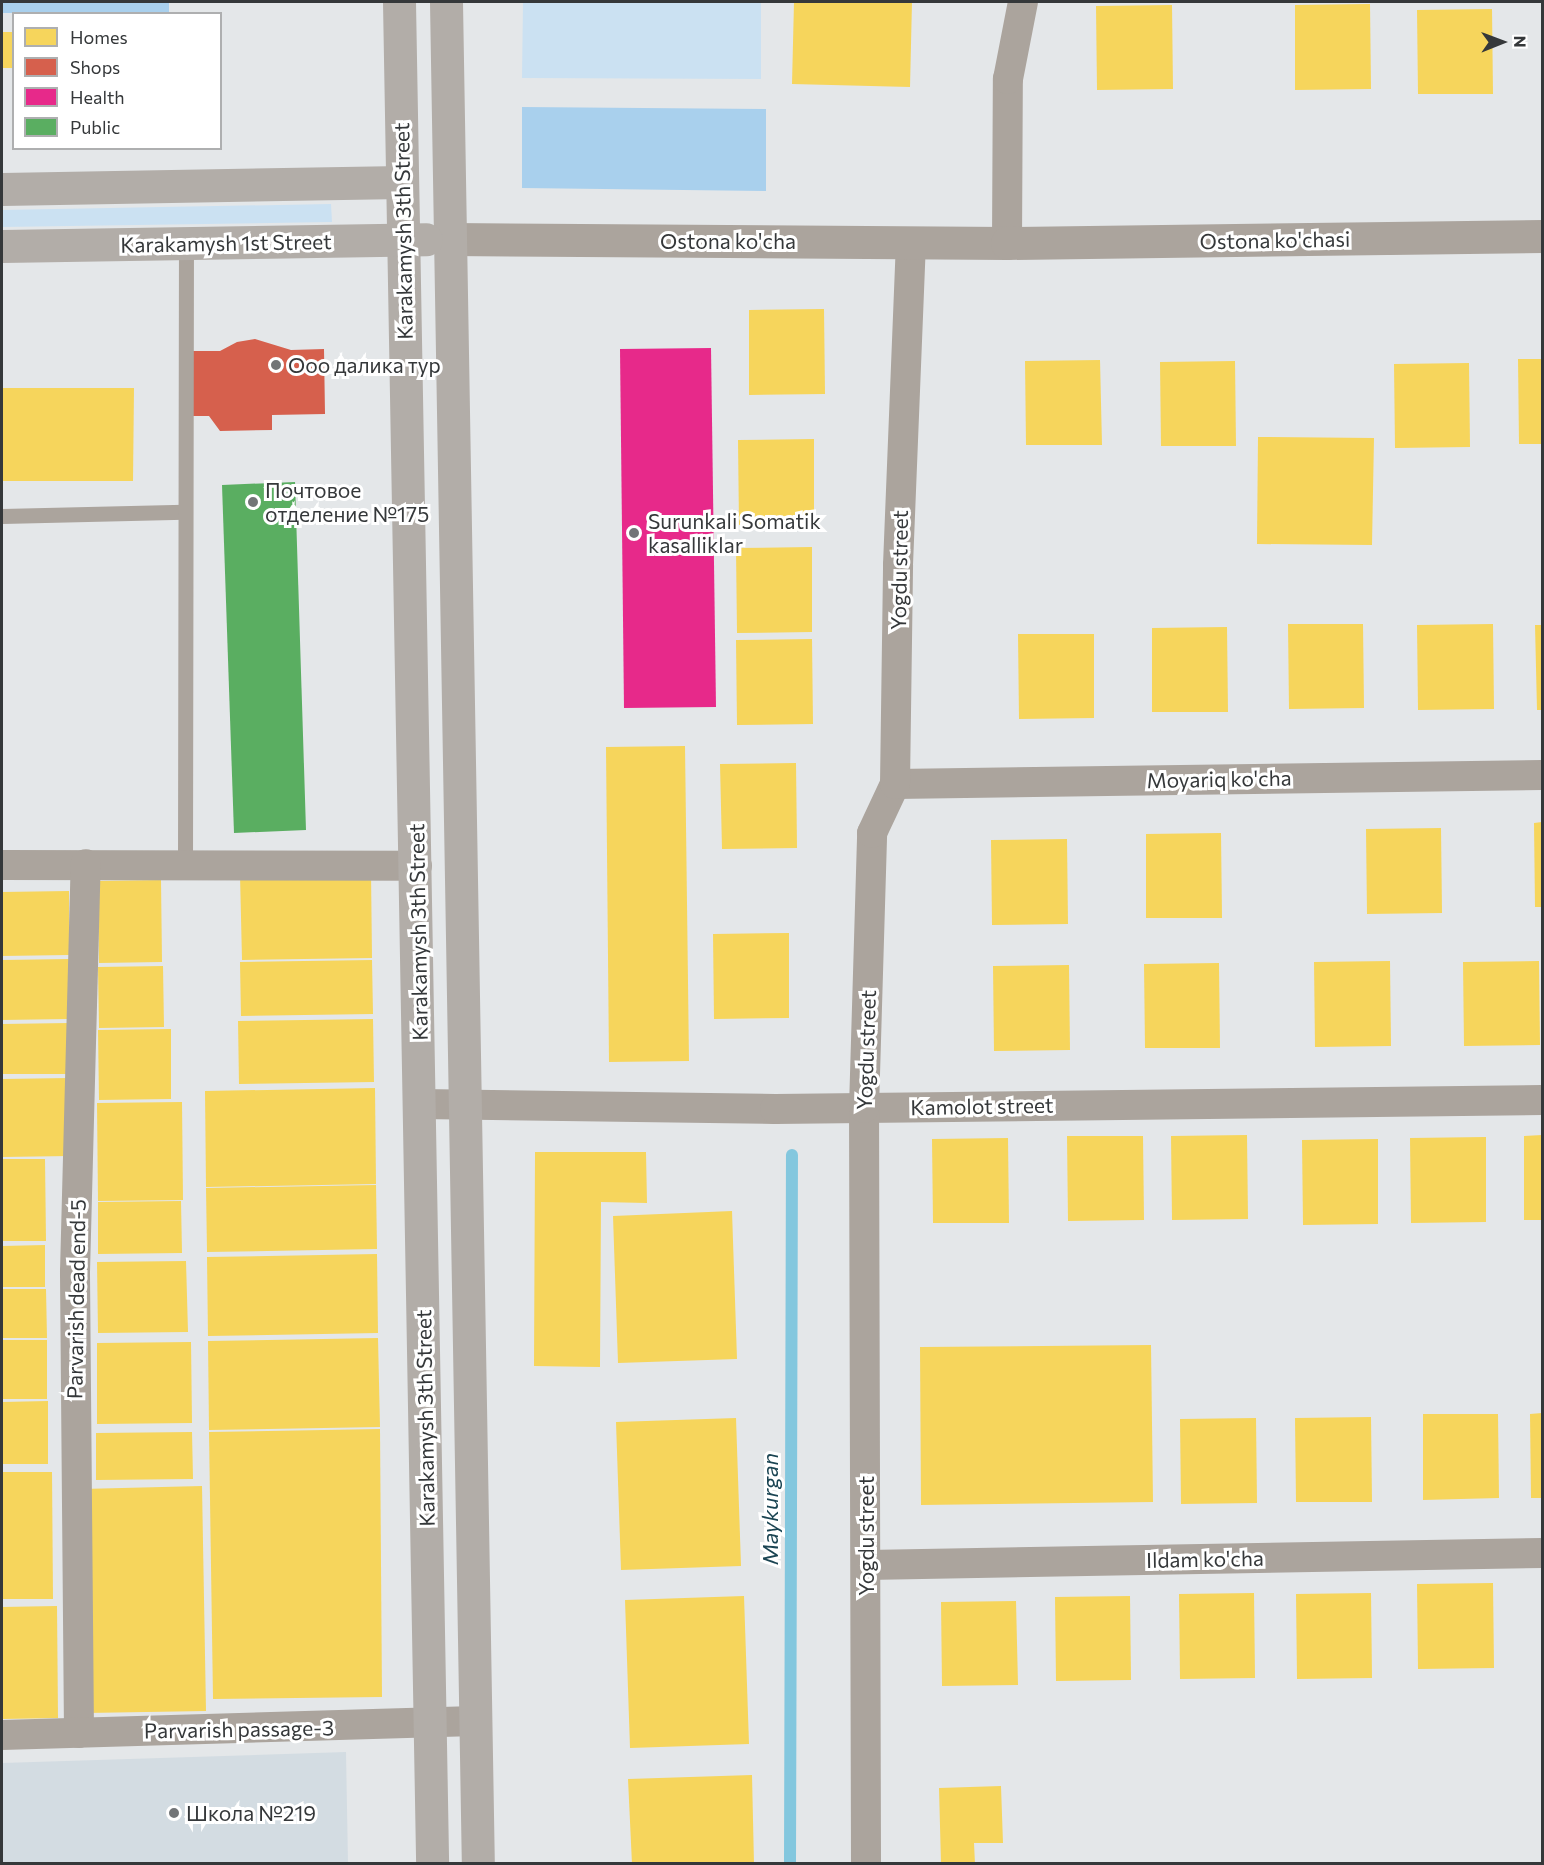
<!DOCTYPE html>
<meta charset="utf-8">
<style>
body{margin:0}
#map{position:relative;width:1544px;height:1865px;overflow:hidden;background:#e4e7e9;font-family:Commissioner,sans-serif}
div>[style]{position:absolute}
.built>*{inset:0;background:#d3dce2}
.green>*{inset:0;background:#cbe1f2}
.forest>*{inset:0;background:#a9d0ed}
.homes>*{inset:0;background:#f6d55c}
.shops>*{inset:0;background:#d6604d}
.health>*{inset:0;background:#e7298a}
.public>*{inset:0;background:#5aae61}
.stream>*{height:12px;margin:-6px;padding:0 6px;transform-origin:6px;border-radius:6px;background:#83c7de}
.service>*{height:15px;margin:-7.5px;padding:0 7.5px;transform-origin:7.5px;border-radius:7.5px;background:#aba49d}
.minor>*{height:30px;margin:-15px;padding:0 15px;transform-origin:15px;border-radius:15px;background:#aba49d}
.tertiary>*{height:33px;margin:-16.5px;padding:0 16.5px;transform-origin:16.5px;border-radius:16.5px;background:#aba49d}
.secondary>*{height:33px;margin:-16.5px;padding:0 16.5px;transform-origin:16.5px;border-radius:16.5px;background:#b2ada8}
.dots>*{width:16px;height:16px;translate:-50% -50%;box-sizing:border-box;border:3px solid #fff;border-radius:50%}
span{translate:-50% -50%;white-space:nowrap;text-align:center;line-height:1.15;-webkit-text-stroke:6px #fff;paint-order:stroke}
.street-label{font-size:21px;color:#35383a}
.poi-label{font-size:21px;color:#35383a}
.left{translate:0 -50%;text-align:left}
.water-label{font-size:22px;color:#1a4452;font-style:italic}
.frame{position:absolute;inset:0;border:3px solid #35383a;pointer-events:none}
.legend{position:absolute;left:12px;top:12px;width:210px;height:138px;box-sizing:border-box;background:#fff;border:2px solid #aeafb0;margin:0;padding:8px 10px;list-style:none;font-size:18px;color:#35383a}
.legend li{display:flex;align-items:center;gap:12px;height:30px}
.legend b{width:30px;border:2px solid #aeafb0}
.north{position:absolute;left:1472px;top:12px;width:60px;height:60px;-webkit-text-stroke:4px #fff;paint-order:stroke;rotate:89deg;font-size:16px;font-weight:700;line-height:24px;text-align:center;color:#35383a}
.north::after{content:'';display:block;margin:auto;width:21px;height:27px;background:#35383a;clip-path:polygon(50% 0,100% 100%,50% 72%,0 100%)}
</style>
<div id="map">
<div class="built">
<div style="clip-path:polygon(346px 1752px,348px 1863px,2px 1863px,2px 1763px)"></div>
</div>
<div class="green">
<div style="clip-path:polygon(523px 2px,761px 2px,761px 79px,522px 78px)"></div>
<div style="clip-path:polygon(331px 204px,332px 222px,2px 227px,2px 210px)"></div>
</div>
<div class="forest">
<div style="clip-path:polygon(2px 2px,169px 2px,169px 13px,2px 13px)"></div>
<div style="clip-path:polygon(522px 107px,766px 109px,766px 191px,522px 188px)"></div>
</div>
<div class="homes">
<div style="clip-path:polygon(794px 2px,912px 2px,910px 87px,792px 84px)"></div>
<div style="clip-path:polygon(1370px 4px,1371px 89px,1295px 90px,1295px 5px)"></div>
<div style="clip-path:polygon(1172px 5px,1173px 89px,1097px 90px,1096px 6px)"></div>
<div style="clip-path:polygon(1492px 9px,1493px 94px,1418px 94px,1417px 10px)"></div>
<div style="clip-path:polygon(2px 32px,14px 32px,14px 68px,2px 68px)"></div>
<div style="clip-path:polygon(824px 309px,825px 394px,749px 395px,749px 310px)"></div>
<div style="clip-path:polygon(1518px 359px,1542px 359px,1542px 444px,1519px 444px)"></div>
<div style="clip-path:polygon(1100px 360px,1102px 445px,1026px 445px,1025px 361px)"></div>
<div style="clip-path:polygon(1235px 361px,1236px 446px,1161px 446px,1160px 362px)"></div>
<div style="clip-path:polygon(1469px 363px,1470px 447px,1395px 448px,1394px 364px)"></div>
<div style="clip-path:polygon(2px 388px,134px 388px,133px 481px,2px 481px)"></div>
<div style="clip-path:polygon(1258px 437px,1374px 438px,1372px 545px,1257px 544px)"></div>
<div style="clip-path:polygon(814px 439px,814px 524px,739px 525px,738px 440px)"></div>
<div style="clip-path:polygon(812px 547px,812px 632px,737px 633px,736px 548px)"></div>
<div style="clip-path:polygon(1288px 624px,1363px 624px,1364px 708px,1289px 709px)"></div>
<div style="clip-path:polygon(1493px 624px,1494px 709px,1418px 710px,1417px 625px)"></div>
<div style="clip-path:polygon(1535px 625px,1542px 625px,1542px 710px,1537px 710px)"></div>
<div style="clip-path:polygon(1227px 627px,1228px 712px,1152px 712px,1152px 628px)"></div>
<div style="clip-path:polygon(1018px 634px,1094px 634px,1094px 718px,1019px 719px)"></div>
<div style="clip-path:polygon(812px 639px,813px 724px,737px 725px,736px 640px)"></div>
<div style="clip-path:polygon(685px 746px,689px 1061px,609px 1062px,606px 747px)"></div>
<div style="clip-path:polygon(796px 763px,797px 848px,722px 849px,720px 764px)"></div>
<div style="clip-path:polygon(1542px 822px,1542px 907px,1535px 907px,1534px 823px)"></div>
<div style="clip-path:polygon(1441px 828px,1442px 913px,1367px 914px,1366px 829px)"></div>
<div style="clip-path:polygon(1221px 833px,1222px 918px,1146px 918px,1146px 834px)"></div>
<div style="clip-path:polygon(1067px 839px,1068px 924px,992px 925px,991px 840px)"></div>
<div style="clip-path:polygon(371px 872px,372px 958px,242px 960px,240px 874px)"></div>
<div style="clip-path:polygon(161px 880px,162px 962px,99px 963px,98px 881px)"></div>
<div style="clip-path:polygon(69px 891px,69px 955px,2px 956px,2px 892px)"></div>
<div style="clip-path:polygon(789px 933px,789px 1018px,714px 1019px,713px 934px)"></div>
<div style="clip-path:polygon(69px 959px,69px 1019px,2px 1020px,2px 960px)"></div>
<div style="clip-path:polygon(372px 960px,373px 1014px,241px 1016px,240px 962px)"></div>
<div style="clip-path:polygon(1390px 961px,1391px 1046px,1315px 1047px,1314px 962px)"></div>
<div style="clip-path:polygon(1539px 961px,1540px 1045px,1464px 1046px,1463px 962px)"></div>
<div style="clip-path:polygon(1219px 963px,1220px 1048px,1145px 1048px,1144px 964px)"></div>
<div style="clip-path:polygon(1069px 965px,1070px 1050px,994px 1051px,993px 966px)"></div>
<div style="clip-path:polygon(163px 966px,164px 1027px,99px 1028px,98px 967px)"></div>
<div style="clip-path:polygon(373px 1019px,374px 1082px,239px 1084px,238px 1021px)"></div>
<div style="clip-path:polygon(69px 1023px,69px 1074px,2px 1074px,2px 1024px)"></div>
<div style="clip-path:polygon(171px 1029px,171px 1099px,99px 1100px,98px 1030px)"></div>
<div style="clip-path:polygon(69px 1078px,70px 1156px,2px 1157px,2px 1079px)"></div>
<div style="clip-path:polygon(375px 1088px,376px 1184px,206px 1187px,205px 1091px)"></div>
<div style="clip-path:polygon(182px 1102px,183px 1200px,98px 1201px,97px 1103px)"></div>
<div style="clip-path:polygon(1247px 1135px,1248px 1219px,1172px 1220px,1171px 1136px)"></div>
<div style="clip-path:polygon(1542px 1135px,1542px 1220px,1524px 1220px,1524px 1136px)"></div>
<div style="clip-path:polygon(1067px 1136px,1143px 1136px,1144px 1220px,1068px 1221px)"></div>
<div style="clip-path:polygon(1486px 1137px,1486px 1222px,1411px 1223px,1410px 1138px)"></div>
<div style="clip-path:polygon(1008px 1138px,1009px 1223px,933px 1223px,932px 1139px)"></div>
<div style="clip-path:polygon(1378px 1139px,1378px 1224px,1303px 1225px,1302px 1140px)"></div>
<div style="clip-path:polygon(535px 1152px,646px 1152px,647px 1203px,601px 1202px,600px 1367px,534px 1366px)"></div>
<div style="clip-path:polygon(2px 1159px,45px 1159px,46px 1241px,2px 1241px)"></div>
<div style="clip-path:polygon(376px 1185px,377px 1249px,207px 1252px,206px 1188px)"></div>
<div style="clip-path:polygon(181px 1201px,182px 1253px,98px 1254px,98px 1202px)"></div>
<div style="clip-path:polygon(732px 1211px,737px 1359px,618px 1363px,613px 1216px)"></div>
<div style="clip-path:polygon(45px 1245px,45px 1287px,2px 1287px,2px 1246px)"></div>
<div style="clip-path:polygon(377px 1254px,378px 1333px,208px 1336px,207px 1257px)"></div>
<div style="clip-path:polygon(186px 1261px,188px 1332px,98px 1333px,97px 1262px)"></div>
<div style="clip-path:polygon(2px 1289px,46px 1289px,47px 1338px,2px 1338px)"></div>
<div style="clip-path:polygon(378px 1338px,380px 1427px,209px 1430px,208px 1341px)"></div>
<div style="clip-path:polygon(2px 1340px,47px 1340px,47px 1399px,2px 1399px)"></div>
<div style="clip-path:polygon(191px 1342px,192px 1423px,97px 1424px,97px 1343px)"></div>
<div style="clip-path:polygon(1151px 1345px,1153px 1502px,921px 1505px,920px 1347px)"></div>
<div style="clip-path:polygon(48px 1401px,48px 1464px,2px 1464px,2px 1402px)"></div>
<div style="clip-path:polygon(1542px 1413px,1542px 1498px,1531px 1498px,1530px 1414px)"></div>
<div style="clip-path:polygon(1423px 1414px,1498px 1414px,1499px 1498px,1423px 1500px)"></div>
<div style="clip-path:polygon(1371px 1417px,1372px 1502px,1296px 1502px,1295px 1418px)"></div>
<div style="clip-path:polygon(736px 1418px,741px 1566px,621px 1570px,616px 1422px)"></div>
<div style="clip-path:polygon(1256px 1418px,1257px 1503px,1181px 1504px,1180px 1419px)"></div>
<div style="clip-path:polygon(380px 1429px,382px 1697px,213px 1699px,209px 1432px)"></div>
<div style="clip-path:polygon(192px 1432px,193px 1479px,96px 1480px,96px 1433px)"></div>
<div style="clip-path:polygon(2px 1472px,52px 1472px,53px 1599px,2px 1599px)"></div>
<div style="clip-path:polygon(202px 1486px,206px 1711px,86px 1713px,82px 1489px)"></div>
<div style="clip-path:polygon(1493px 1583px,1494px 1668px,1418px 1669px,1417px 1584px)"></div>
<div style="clip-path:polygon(1254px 1593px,1255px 1678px,1180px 1679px,1179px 1594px)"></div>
<div style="clip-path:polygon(1371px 1593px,1372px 1678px,1297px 1679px,1296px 1594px)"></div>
<div style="clip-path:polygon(744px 1596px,749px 1744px,630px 1748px,625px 1600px)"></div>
<div style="clip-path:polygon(1130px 1596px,1131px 1680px,1056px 1681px,1055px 1597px)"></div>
<div style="clip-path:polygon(1016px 1601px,1018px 1685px,942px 1686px,941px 1602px)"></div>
<div style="clip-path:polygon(57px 1606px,58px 1718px,2px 1719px,2px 1607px)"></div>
<div style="clip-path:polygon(752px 1775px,754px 1864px,632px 1864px,628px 1779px)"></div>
<div style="clip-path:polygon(1001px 1786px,1003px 1843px,974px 1843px,975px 1864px,941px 1864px,939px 1788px)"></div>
</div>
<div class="shops">
<div style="clip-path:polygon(255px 339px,291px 350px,324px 349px,325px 414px,272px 415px,272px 430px,220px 431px,209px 416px,192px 416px,191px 351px,220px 351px,237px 342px)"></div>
</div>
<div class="health">
<div style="clip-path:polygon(711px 348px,716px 707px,624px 708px,620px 349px)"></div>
</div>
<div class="public">
<div style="clip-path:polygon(295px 482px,306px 830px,234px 833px,222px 485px)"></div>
</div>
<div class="stream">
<div style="left:790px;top:1864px;width:709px;rotate:-89.84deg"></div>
</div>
<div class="service">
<div style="left:2px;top:516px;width:182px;rotate:-1.3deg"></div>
<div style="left:185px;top:866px;width:623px;rotate:-89.91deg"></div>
</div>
<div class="minor">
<div style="left:1007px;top:243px;width:164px;rotate:-89.7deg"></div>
<div style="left:1008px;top:79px;width:78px;rotate:-79deg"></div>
<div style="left:895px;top:784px;width:647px;rotate:-0.8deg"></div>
<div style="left:2px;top:865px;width:415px;rotate:0.1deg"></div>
<div style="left:421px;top:1104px;width:354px;rotate:0.8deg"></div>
<div style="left:775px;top:1109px;width:767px;rotate:-0.67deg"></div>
<div style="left:867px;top:1565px;width:675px;rotate:-1.02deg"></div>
<div style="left:79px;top:1733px;width:461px;rotate:-90.5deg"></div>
<div style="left:75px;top:1272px;width:408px;rotate:-88.5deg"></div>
<div style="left:2px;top:1735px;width:473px;rotate:-1.7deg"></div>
<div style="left:866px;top:1864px;width:756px;rotate:-90.15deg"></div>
<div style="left:864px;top:1108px;width:275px;rotate:-88.3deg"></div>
<div style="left:872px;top:833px;width:54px;rotate:-64.9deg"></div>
<div style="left:895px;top:784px;width:219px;rotate:-89.2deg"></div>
<div style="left:898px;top:565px;width:322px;rotate:-87.7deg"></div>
</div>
<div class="tertiary">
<div style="left:450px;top:239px;width:557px;rotate:0.41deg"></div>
<div style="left:1007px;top:243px;width:535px;rotate:-0.75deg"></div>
</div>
<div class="secondary">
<div style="left:399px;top:2px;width:1862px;rotate:88.98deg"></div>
<div style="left:446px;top:2px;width:1862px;rotate:89.02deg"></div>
<div style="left:2px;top:189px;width:400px;rotate:-1deg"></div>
<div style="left:2px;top:246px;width:424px;rotate:-0.9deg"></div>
</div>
<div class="dots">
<div style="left:276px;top:365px;background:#727577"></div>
<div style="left:253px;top:502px;background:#727577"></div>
<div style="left:634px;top:533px;background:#727577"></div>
<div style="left:174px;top:1813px;background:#727577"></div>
</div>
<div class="street-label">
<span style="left:403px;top:231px;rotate:-91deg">Karakamysh 3th Street</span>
<span style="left:1275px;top:240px;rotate:-1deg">Ostona ko'chasi</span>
<span style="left:728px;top:241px">Ostona ko'cha</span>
<span style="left:226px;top:243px;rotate:-1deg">Karakamysh 1st Street</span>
<span style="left:899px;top:570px;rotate:-89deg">Yogdu street</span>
<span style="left:1219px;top:779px;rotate:-1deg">Moyariq ko'cha</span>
<span style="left:418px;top:932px;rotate:-91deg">Karakamysh 3th Street</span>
<span style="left:866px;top:1050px;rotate:-88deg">Yogdu street</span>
<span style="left:982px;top:1106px;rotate:-1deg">Kamolot street</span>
<span style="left:76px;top:1299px;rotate:-89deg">Parvarish dead end-5</span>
<span style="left:425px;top:1418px;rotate:-91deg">Karakamysh 3th Street</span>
<span style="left:866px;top:1536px;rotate:-90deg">Yogdu street</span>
<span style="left:1205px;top:1559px;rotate:-1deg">Ildam ko'cha</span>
<span style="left:239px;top:1729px;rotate:-1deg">Parvarish passage-3</span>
</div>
<div class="poi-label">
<span class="left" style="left:288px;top:365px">Ооо далика тур</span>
<span class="left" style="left:265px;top:502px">Почтовое<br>отделение №175</span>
<span class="left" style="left:648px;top:533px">Surunkali Somatik<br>kasalliklar</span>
<span class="left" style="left:186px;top:1813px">Школа №219</span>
</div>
<div class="water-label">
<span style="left:770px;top:1509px;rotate:-90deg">Maykurgan</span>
</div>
<div class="frame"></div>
<ul class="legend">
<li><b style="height:16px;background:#f6d55c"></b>Homes</li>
<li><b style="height:16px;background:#d6604d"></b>Shops</li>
<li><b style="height:16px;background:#e7298a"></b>Health</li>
<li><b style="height:16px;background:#5aae61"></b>Public</li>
</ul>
<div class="north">N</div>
</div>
